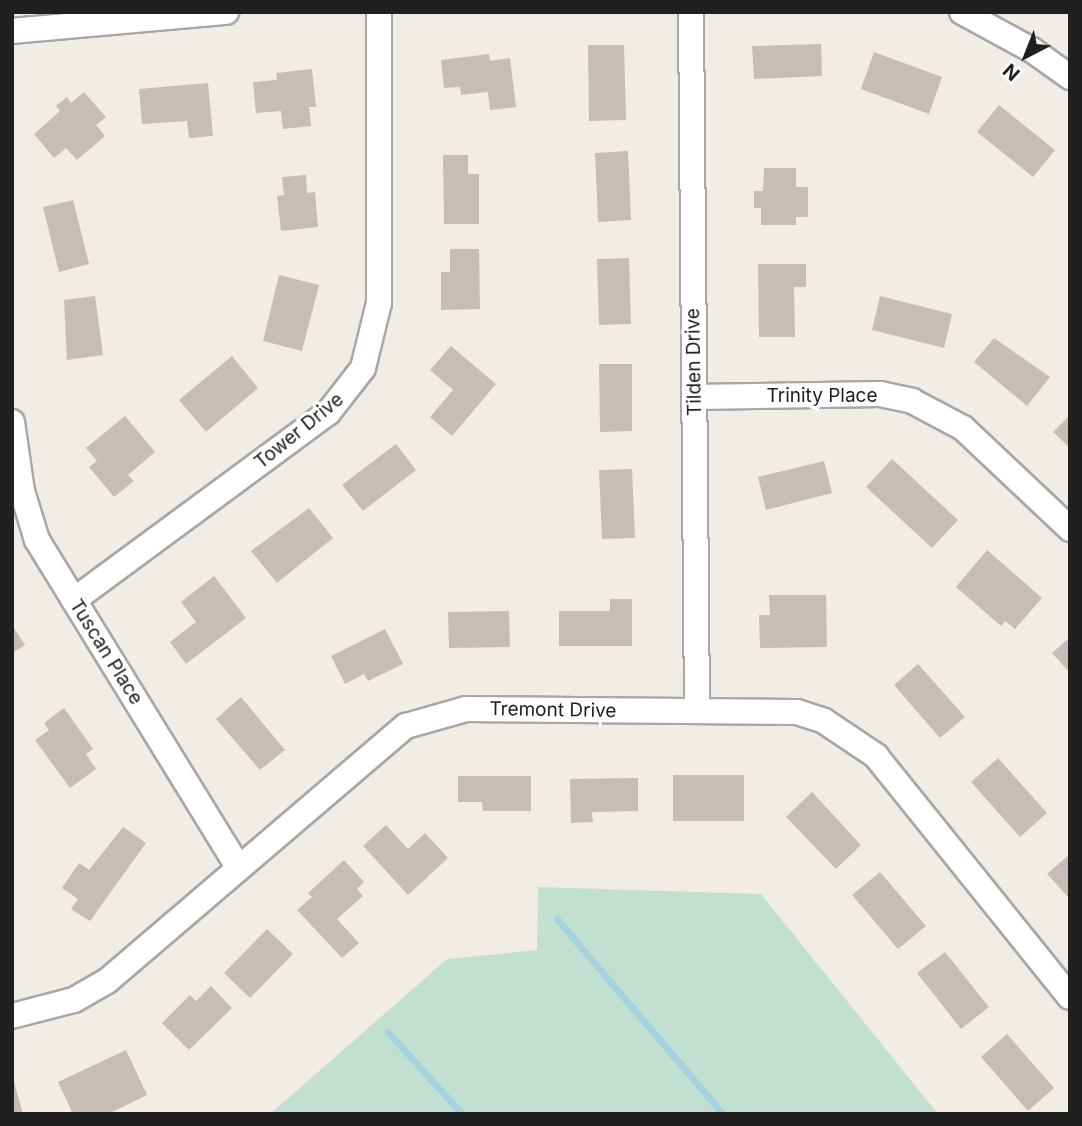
<!DOCTYPE html>
<style>
body{margin:0}
#map{position:relative;width:1082px;height:1126px;overflow:hidden;background:#f1ede6;font-family:Inter,sans-serif}
div>[style]{position:absolute}
.wetland>*{inset:0;background:#c2e0d2}
.stream>*{height:7px;margin:-3.5px;padding:0 3.5px;transform-origin:3.5px;border-radius:3.5px;background:#a5d3e0}
.building>*{inset:0;background:#c6bdb5}
.roads{filter:drop-shadow(2px 0 #a7a7a7) drop-shadow(-2px 0 #a7a7a7) drop-shadow(0 2px #a7a7a7) drop-shadow(0 -2px #a7a7a7)}
.minor>*{height:24px;margin:-12px;padding:0 12px;transform-origin:12px;border-radius:12px;background:#fff}
span{translate:-50% -50%;white-space:nowrap;text-align:center;line-height:1.15;-webkit-text-stroke:7px #fff;paint-order:stroke}
.street-label{font-size:19px;color:#202020}
.frame{position:absolute;inset:0;border:14px solid #202020;pointer-events:none}
.north{position:absolute;left:991px;top:21px;width:70px;height:70px;-webkit-text-stroke:5px #fff;paint-order:stroke;rotate:222deg;font-size:19px;font-weight:700;line-height:28px;text-align:center;color:#202020}
.north::after{content:'';display:block;margin:auto;width:24px;height:32px;background:#202020;clip-path:polygon(50% 0,100% 100%,50% 72%,0 100%)}
</style>
<div id="map">
<div class="wetland">
<div style="clip-path:polygon(538px 887px,761px 894px,938px 1114px,270px 1114px,447px 959px,537px 950px)"></div>
</div>
<div class="stream">
<div style="left:557px;top:919px;width:256px;rotate:49.6deg"></div>
<div style="left:388px;top:1032px;width:110px;rotate:47.9deg"></div>
</div>
<div class="building">
<div style="clip-path:polygon(821px 44px,822px 76px,754px 79px,752px 46px)"></div>
<div style="clip-path:polygon(588px 45px,624px 45px,626px 120px,589px 121px)"></div>
<div style="clip-path:polygon(874px 52px,942px 77px,929px 114px,861px 89px)"></div>
<div style="clip-path:polygon(489px 54px,490px 61px,510px 58px,516px 107px,490px 110px,488px 92px,461px 95px,460px 87px,444px 88px,441px 60px)"></div>
<div style="clip-path:polygon(312px 69px,316px 107px,309px 107px,311px 126px,283px 129px,281px 111px,256px 113px,253px 82px,277px 80px,276px 73px)"></div>
<div style="clip-path:polygon(208px 83px,213px 136px,189px 138px,187px 121px,142px 124px,139px 89px)"></div>
<div style="clip-path:polygon(84px 92px,106px 117px,96px 125px,105px 136px,77px 160px,66px 148px,54px 158px,34px 134px,60px 111px,56px 106px,67px 97px,71px 103px)"></div>
<div style="clip-path:polygon(999px 105px,1055px 150px,1033px 177px,977px 132px)"></div>
<div style="clip-path:polygon(628px 151px,631px 220px,598px 222px,595px 153px)"></div>
<div style="clip-path:polygon(443px 155px,468px 155px,468px 174px,479px 174px,479px 224px,444px 224px)"></div>
<div style="clip-path:polygon(764px 168px,796px 168px,796px 187px,808px 187px,808px 217px,796px 217px,796px 225px,761px 225px,761px 208px,754px 208px,754px 191px,763px 191px)"></div>
<div style="clip-path:polygon(306px 175px,307px 193px,315px 192px,318px 227px,281px 231px,277px 196px,284px 195px,282px 177px)"></div>
<div style="clip-path:polygon(73px 200px,89px 264px,59px 272px,43px 207px)"></div>
<div style="clip-path:polygon(450px 249px,479px 249px,480px 309px,441px 310px,441px 272px,450px 272px)"></div>
<div style="clip-path:polygon(629px 258px,631px 324px,599px 325px,597px 259px)"></div>
<div style="clip-path:polygon(758px 264px,806px 264px,806px 287px,794px 287px,795px 337px,759px 337px)"></div>
<div style="clip-path:polygon(279px 275px,319px 285px,302px 351px,263px 341px)"></div>
<div style="clip-path:polygon(95px 296px,103px 355px,67px 360px,64px 300px)"></div>
<div style="clip-path:polygon(880px 296px,952px 314px,944px 348px,872px 330px)"></div>
<div style="clip-path:polygon(994px 338px,1050px 377px,1027px 406px,974px 362px)"></div>
<div style="clip-path:polygon(451px 346px,496px 384px,452px 436px,430px 417px,453px 390px,430px 370px)"></div>
<div style="clip-path:polygon(232px 356px,258px 388px,206px 432px,179px 400px)"></div>
<div style="clip-path:polygon(599px 364px,632px 364px,632px 431px,600px 432px)"></div>
<div style="clip-path:polygon(1070px 415px,1070px 448px,1053px 432px)"></div>
<div style="clip-path:polygon(125px 416px,155px 452px,128px 475px,134px 481px,114px 497px,89px 467px,97px 461px,86px 448px)"></div>
<div style="clip-path:polygon(396px 444px,416px 470px,363px 511px,342px 485px)"></div>
<div style="clip-path:polygon(892px 459px,958px 520px,932px 548px,866px 487px)"></div>
<div style="clip-path:polygon(824px 461px,832px 493px,766px 510px,758px 477px)"></div>
<div style="clip-path:polygon(632px 469px,635px 538px,602px 539px,599px 470px)"></div>
<div style="clip-path:polygon(309px 508px,333px 538px,277px 583px,251px 551px)"></div>
<div style="clip-path:polygon(987px 550px,1042px 598px,1015px 629px,1005px 621px,1001px 626px,956px 587px)"></div>
<div style="clip-path:polygon(214px 576px,246px 618px,186px 664px,170px 642px,196px 622px,181px 602px)"></div>
<div style="clip-path:polygon(769px 595px,826px 595px,827px 647px,760px 648px,759px 615px,770px 615px)"></div>
<div style="clip-path:polygon(610px 599px,632px 599px,632px 646px,559px 646px,559px 611px,610px 611px)"></div>
<div style="clip-path:polygon(509px 611px,510px 647px,449px 648px,448px 612px)"></div>
<div style="clip-path:polygon(12px 625px,25px 645px,12px 653px)"></div>
<div style="clip-path:polygon(385px 629px,403px 664px,368px 681px,364px 674px,345px 684px,331px 656px)"></div>
<div style="clip-path:polygon(1070px 637px,1070px 673px,1052px 653px)"></div>
<div style="clip-path:polygon(918px 664px,965px 717px,940px 738px,894px 685px)"></div>
<div style="clip-path:polygon(241px 697px,285px 750px,260px 770px,216px 719px)"></div>
<div style="clip-path:polygon(64px 708px,93px 749px,86px 754px,96px 769px,70px 788px,35px 740px,49px 730px,44px 723px)"></div>
<div style="clip-path:polygon(998px 758px,1047px 813px,1020px 837px,971px 782px)"></div>
<div style="clip-path:polygon(673px 775px,744px 775px,744px 821px,673px 821px)"></div>
<div style="clip-path:polygon(458px 776px,531px 776px,531px 811px,483px 811px,482px 802px,458px 802px)"></div>
<div style="clip-path:polygon(638px 778px,638px 811px,592px 812px,593px 822px,571px 823px,570px 779px)"></div>
<div style="clip-path:polygon(812px 792px,861px 845px,836px 869px,786px 817px)"></div>
<div style="clip-path:polygon(386px 825px,408px 849px,425px 833px,448px 858px,408px 895px,363px 846px)"></div>
<div style="clip-path:polygon(123px 827px,146px 843px,90px 921px,71px 909px,78px 899px,62px 888px,79px 863px,89px 870px)"></div>
<div style="clip-path:polygon(1070px 854px,1070px 899px,1047px 874px)"></div>
<div style="clip-path:polygon(344px 860px,364px 882px,357px 889px,363px 896px,337px 919px,359px 943px,342px 958px,297px 910px,312px 897px,308px 893px)"></div>
<div style="clip-path:polygon(880px 872px,926px 926px,898px 949px,852px 895px)"></div>
<div style="clip-path:polygon(267px 929px,293px 954px,250px 998px,224px 973px)"></div>
<div style="clip-path:polygon(945px 952px,989px 1007px,961px 1029px,917px 973px)"></div>
<div style="clip-path:polygon(211px 986px,232px 1008px,189px 1050px,162px 1023px,190px 995px,196px 1001px)"></div>
<div style="clip-path:polygon(1007px 1034px,1054px 1088px,1028px 1111px,981px 1057px)"></div>
<div style="clip-path:polygon(126px 1050px,147px 1095px,108px 1114px,73px 1114px,58px 1082px)"></div>
<div style="clip-path:polygon(12px 1078px,13px 1078px,23px 1114px,12px 1114px)"></div>
</div>
<div class="roads">
<div class="minor">
<div style="left:691px;top:12px;width:699px;rotate:89.51deg"></div>
<div style="left:962px;top:12px;width:80px;rotate:28.5deg"></div>
<div style="left:1032px;top:50px;width:47px;rotate:35.4deg"></div>
<div style="left:12px;top:31px;width:215px;rotate:-5.1deg"></div>
<div style="left:694px;top:397px;width:186px;rotate:-0.9deg"></div>
<div style="left:880px;top:394px;width:33px;rotate:12deg"></div>
<div style="left:912px;top:401px;width:58px;rotate:27.9deg"></div>
<div style="left:963px;top:428px;width:147px;rotate:43.3deg"></div>
<div style="left:12px;top:422px;width:70px;rotate:81.8deg"></div>
<div style="left:22px;top:491px;width:51px;rotate:73deg"></div>
<div style="left:37px;top:540px;width:385px;rotate:58.4deg"></div>
<div style="left:74px;top:600px;width:315px;rotate:-36.4deg"></div>
<div style="left:328px;top:413px;width:57px;rotate:-52.1deg"></div>
<div style="left:363px;top:368px;width:67px;rotate:-76.2deg"></div>
<div style="left:379px;top:303px;width:291px;rotate:-90deg"></div>
<div style="left:12px;top:1016px;width:64px;rotate:-14.5deg"></div>
<div style="left:74px;top:1000px;width:38px;rotate:-30deg"></div>
<div style="left:107px;top:981px;width:393px;rotate:-40.5deg"></div>
<div style="left:406px;top:726px;width:62px;rotate:-15.8deg"></div>
<div style="left:466px;top:709px;width:331px;rotate:0.5deg"></div>
<div style="left:797px;top:712px;width:28px;rotate:18deg"></div>
<div style="left:824px;top:721px;width:63px;rotate:33.9deg"></div>
<div style="left:876px;top:756px;width:309px;rotate:51.2deg"></div>
</div>
</div>
<div class="street-label">
<span style="left:694px;top:362px;rotate:-91deg">Tilden Drive</span>
<span style="left:822px;top:396px">Trinity Place</span>
<span style="left:299px;top:431px;rotate:-39deg">Tower Drive</span>
<span style="left:106px;top:652px;rotate:58deg">Tuscan Place</span>
<span style="left:553px;top:710px;rotate:1deg">Tremont Drive</span>
</div>
<div class="frame"></div>
<div class="north">N</div>
</div>
